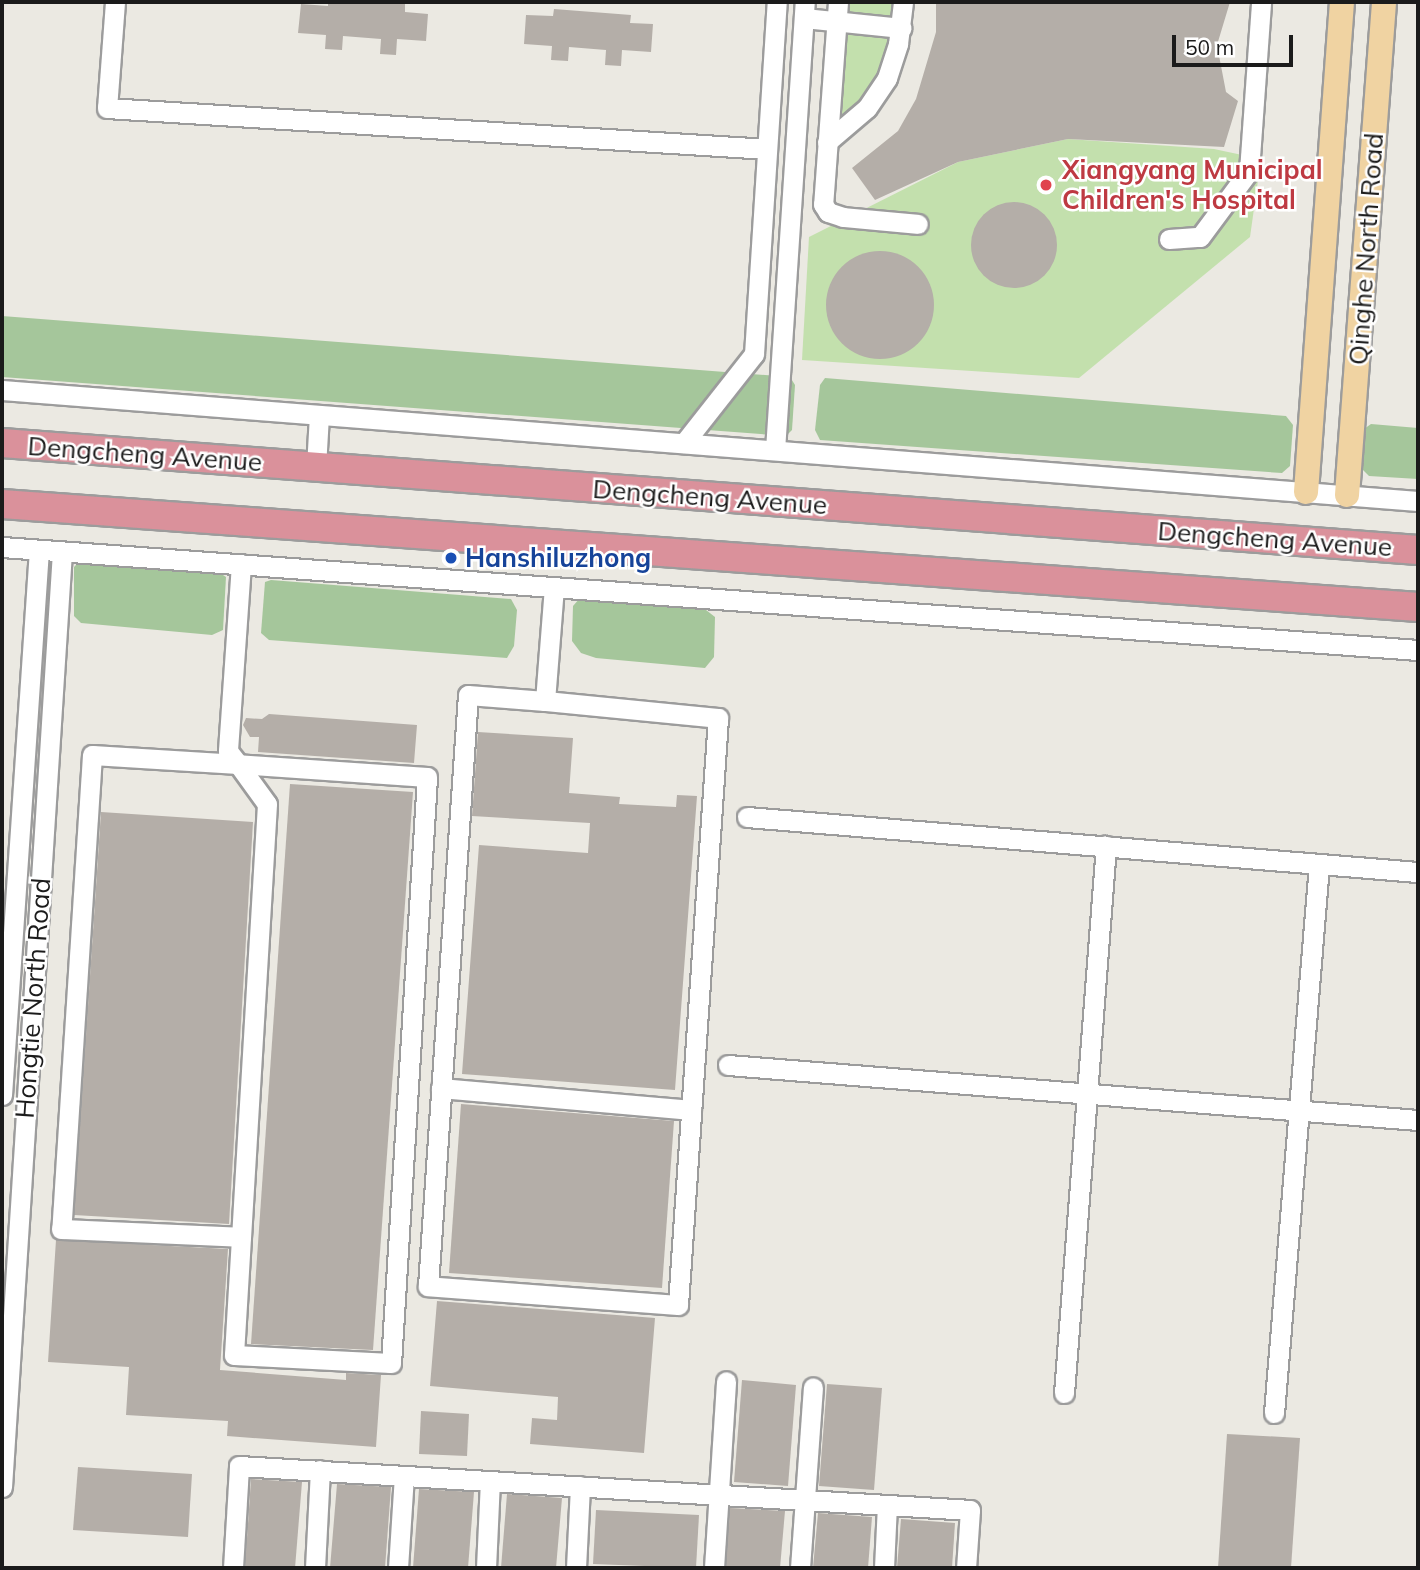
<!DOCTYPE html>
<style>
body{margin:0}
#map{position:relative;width:1420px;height:1570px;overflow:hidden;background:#ebe9e2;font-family:Mulish,sans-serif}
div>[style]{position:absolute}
.grass>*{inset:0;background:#c3e0ad}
.forest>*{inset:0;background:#a5c69b}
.building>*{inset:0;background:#b4aea8}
.round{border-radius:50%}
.roads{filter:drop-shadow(2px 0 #9c9c9c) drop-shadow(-2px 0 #9c9c9c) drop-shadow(0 2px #9c9c9c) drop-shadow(0 -2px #9c9c9c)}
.minor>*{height:19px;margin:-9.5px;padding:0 9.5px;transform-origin:9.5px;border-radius:9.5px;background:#fff}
.major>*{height:24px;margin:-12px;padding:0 12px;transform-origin:12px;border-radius:12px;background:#f0d3a2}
.highway>*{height:28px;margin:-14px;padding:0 14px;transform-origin:14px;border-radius:14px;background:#da919b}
.dots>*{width:19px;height:19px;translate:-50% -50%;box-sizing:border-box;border:4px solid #fff;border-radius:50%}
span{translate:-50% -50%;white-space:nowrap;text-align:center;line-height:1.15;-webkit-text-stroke:5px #fff;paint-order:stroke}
.health-label{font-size:26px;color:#be3a42;font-weight:700}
.left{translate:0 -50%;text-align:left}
.street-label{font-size:26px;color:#1b1b1b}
.transit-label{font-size:26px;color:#164399;font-weight:700}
.frame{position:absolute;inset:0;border:4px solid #1b1b1b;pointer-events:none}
.scale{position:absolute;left:1172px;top:35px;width:121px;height:32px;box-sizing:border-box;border:4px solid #1b1b1b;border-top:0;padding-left:9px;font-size:21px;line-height:24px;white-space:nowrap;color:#1b1b1b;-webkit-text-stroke:5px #fff;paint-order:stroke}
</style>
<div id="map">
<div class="grass">
<div style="clip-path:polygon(838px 2px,903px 2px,887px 78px,827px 142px)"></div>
<div style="clip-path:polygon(1068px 139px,1214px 149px,1261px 159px,1250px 237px,1079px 378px,802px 360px,809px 237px,958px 162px)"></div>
</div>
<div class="forest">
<div style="clip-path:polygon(2px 316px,790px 377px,795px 385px,792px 430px,786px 436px,2px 377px)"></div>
<div style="clip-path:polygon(825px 378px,1286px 416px,1293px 425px,1290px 466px,1282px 473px,820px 440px,815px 430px,820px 385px)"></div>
<div style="clip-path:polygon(1371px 424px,1418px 428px,1418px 479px,1369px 476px,1362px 469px,1364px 429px)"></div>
<div style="clip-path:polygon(80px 561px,220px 573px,226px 577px,223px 630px,212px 635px,81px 623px,74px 616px,74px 567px)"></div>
<div style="clip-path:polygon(271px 580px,511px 599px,517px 610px,514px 646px,507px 658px,269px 640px,261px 633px,265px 582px)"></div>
<div style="clip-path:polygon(580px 598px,706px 610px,715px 617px,714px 657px,705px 668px,596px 658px,581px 653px,572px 641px,573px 606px)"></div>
</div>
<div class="building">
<div style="clip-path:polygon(328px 2px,405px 4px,405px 12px,428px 14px,426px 41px,397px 39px,396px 55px,380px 54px,381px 39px,343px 36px,342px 50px,325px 49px,326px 35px,298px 33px,301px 4px,328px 6px)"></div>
<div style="clip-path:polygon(936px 2px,1230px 2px,1217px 45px,1226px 92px,1238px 101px,1224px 147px,1068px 139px,958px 162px,875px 200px,852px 168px,898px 131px,916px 99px,936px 32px)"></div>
<div style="clip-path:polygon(554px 9px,631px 15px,630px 23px,653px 24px,651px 52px,622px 50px,621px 66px,605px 65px,606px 50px,569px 47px,568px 61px,551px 60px,552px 46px,524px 44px,526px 15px,553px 16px)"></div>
<div class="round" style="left:971px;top:202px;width:86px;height:86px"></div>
<div class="round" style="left:826px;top:251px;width:108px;height:108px"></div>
<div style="clip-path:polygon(269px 714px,417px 725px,414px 763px,258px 752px,259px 737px,250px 737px,243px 725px,246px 718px,262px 719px)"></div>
<div style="clip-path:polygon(478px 732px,573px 738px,569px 793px,620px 797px,619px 804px,676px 807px,677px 795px,697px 796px,675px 1090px,462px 1074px,479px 845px,588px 853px,590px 823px,472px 816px)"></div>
<div style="clip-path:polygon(290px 784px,413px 792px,373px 1350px,251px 1344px)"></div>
<div style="clip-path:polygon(101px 812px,253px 822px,229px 1224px,74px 1215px)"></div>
<div style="clip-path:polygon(461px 1104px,674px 1121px,662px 1288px,449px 1273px)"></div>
<div style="clip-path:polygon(56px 1240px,228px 1249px,220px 1370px,346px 1380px,346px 1373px,381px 1375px,376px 1447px,227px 1436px,228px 1421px,126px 1415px,129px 1367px,48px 1362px)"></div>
<div style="clip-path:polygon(437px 1301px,655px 1318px,644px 1453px,530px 1444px,532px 1418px,557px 1420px,558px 1397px,430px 1386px)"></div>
<div style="clip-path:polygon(742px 1380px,796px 1385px,788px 1486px,734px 1482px)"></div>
<div style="clip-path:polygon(827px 1384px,882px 1388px,874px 1490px,819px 1486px)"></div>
<div style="clip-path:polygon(421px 1411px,469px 1414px,467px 1456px,419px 1454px)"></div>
<div style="clip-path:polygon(1227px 1434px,1300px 1438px,1291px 1568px,1218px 1568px)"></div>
<div style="clip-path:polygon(78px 1467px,192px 1474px,188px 1537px,73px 1530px)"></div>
<div style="clip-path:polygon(251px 1479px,302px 1482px,295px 1568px,245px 1568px)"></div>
<div style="clip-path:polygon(337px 1484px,391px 1487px,385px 1568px,330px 1568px)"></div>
<div style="clip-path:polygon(419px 1489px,474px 1492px,468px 1568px,413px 1568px)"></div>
<div style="clip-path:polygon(507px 1494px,562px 1498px,556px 1568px,501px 1568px)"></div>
<div style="clip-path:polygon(730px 1508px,785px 1511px,780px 1568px,726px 1568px)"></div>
<div style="clip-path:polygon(596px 1510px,699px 1515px,696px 1568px,593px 1564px)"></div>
<div style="clip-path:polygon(818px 1513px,872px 1517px,868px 1568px,813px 1568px)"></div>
<div style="clip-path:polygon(901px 1519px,955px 1523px,952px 1568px,897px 1568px)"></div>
</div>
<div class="roads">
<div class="minor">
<div style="left:115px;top:2px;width:106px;rotate:94.3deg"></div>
<div style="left:107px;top:108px;width:661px;rotate:3.55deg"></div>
<div style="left:838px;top:2px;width:203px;rotate:94.2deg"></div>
<div style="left:823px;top:204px;width:9px;rotate:58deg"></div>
<div style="left:828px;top:212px;width:16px;rotate:18deg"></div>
<div style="left:843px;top:217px;width:75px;rotate:5.3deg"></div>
<div style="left:804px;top:18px;width:98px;rotate:5.9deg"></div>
<div style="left:827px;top:142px;width:52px;rotate:-40.4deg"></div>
<div style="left:867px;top:108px;width:36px;rotate:-56deg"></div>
<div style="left:887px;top:78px;width:36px;rotate:-72deg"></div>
<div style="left:898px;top:44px;width:42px;rotate:-83.2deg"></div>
<div style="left:1169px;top:239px;width:31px;rotate:-4deg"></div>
<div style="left:1200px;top:237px;width:82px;rotate:-53.4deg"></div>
<div style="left:1249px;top:171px;width:169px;rotate:-85.9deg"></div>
<div style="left:2px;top:390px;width:1420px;rotate:4.48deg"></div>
<div style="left:684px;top:443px;width:113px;rotate:-51.8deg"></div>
<div style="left:754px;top:354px;width:353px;rotate:-86.3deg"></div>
<div style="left:775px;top:450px;width:449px;rotate:-86.2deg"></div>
<div style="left:316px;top:467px;width:52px;rotate:-86.7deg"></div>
<div style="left:2px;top:547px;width:1420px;rotate:4.16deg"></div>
<div style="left:241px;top:564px;width:187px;rotate:94deg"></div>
<div style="left:228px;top:751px;width:16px;rotate:52deg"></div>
<div style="left:238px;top:764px;width:49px;rotate:54.1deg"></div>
<div style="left:267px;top:804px;width:552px;rotate:93.43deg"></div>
<div style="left:234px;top:1355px;width:157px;rotate:2.9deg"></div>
<div style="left:391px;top:1363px;width:587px;rotate:-86.48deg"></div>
<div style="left:427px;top:777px;width:189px;rotate:-176.1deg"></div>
<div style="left:238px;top:764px;width:146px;rotate:-176.5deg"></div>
<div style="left:92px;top:755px;width:475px;rotate:93.7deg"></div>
<div style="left:61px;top:1229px;width:180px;rotate:2.5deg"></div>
<div style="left:545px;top:701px;width:174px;rotate:5.6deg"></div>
<div style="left:718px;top:718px;width:588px;rotate:93.9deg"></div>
<div style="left:678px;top:1305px;width:251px;rotate:-175.7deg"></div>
<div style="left:428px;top:1286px;width:592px;rotate:-86.13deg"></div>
<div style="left:468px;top:695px;width:77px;rotate:4.5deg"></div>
<div style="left:545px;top:701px;width:114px;rotate:-85.5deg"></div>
<div style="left:747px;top:817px;width:673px;rotate:4.69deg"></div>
<div style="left:728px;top:1065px;width:692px;rotate:4.56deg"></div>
<div style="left:441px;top:1088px;width:251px;rotate:5deg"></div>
<div style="left:2px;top:1095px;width:546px;rotate:-86.12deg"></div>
<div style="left:1064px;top:1393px;width:549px;rotate:-85.61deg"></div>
<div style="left:1274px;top:1413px;width:551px;rotate:-85.31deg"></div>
<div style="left:2px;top:1487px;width:937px;rotate:-86.33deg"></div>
<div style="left:233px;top:1568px;width:102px;rotate:-86.6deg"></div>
<div style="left:239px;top:1466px;width:732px;rotate:3.44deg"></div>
<div style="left:970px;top:1510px;width:58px;rotate:93.9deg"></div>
<div style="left:315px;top:1568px;width:98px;rotate:-87.1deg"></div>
<div style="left:398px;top:1568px;width:92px;rotate:-86.3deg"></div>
<div style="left:486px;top:1568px;width:87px;rotate:-87.4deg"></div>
<div style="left:576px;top:1568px;width:82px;rotate:-87.2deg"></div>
<div style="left:714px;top:1568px;width:187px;rotate:-86.3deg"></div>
<div style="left:800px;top:1568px;width:181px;rotate:-85.9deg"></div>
<div style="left:884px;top:1568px;width:63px;rotate:-87.3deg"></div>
</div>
<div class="major">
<div style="left:1306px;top:492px;width:491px;rotate:-85.8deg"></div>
<div style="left:1347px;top:495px;width:494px;rotate:-85.7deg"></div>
</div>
<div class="highway">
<div style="left:2px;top:443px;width:1420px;rotate:4.32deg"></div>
<div style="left:2px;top:504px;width:1420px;rotate:4.16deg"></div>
</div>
</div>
<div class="dots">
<div style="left:1046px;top:185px;background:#e0444e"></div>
<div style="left:451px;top:558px;background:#1a4fb4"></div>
</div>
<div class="health-label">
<span class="left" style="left:1062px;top:185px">Xiangyang Municipal<br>Children's Hospital</span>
</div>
<div class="street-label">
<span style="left:1366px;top:249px;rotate:-86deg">Qinghe North Road</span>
<span style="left:145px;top:454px;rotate:4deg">Dengcheng Avenue</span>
<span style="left:710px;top:497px;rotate:4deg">Dengcheng Avenue</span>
<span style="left:1275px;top:539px;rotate:4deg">Dengcheng Avenue</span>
<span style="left:33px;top:998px;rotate:-86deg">Hongtie North Road</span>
</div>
<div class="transit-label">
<span class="left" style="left:465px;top:558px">Hanshiluzhong</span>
</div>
<div class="frame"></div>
<div class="scale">50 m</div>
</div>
